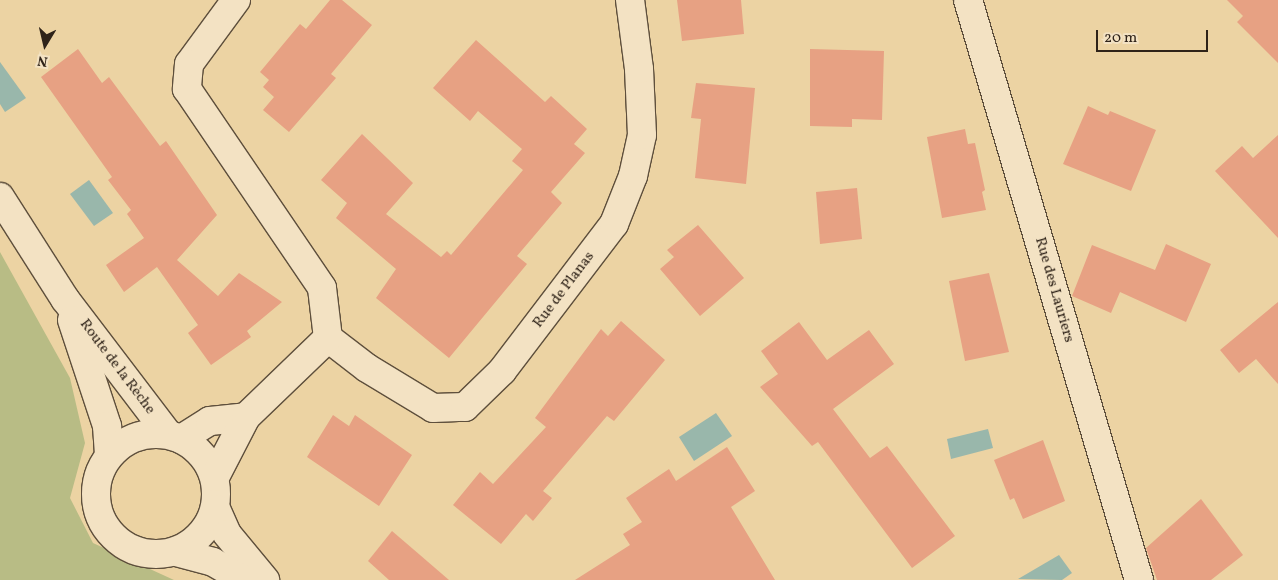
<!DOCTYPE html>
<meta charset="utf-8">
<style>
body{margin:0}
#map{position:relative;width:1278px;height:580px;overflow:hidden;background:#ecd3a3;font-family:Vollkorn,serif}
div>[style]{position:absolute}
.green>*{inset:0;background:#b8bc85}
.water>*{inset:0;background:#99b7ab}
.building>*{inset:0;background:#e7a183}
.roads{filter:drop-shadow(1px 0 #5e4f3c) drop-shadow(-1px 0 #5e4f3c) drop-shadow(0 1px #5e4f3c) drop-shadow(0 -1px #5e4f3c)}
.minor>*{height:28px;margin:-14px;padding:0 14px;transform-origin:14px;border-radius:14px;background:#f3e2c3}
.minor>.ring{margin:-14px;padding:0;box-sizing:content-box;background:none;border:28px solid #f3e2c3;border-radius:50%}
span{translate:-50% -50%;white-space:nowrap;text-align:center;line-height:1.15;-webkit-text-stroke:4px #f3e2c3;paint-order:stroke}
.street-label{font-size:15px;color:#2f2319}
.north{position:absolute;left:20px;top:20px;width:50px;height:50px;-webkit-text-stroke:4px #f3e2c3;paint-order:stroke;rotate:189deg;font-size:14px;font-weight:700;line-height:20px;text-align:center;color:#2f2319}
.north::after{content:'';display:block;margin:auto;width:18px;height:22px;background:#2f2319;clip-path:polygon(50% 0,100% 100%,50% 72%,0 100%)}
.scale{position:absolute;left:1096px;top:30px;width:112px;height:22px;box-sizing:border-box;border:2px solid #2f2319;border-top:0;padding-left:6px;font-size:15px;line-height:18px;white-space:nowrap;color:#2f2319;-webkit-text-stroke:4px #f3e2c3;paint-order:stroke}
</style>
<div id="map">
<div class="green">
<div style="clip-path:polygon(0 252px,70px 378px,85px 443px,70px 498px,93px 543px,174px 580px,0 580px)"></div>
</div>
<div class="water">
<div style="clip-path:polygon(0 62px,26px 98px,5px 112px,0 104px)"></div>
<div style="clip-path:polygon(89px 180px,113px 213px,94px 226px,70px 194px)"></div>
<div style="clip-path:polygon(716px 413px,732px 436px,694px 461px,679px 437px)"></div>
<div style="clip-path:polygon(988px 429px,993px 448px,951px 459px,947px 439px)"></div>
<div style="clip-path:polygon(1059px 555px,1072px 573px,1062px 580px,1018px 579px)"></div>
</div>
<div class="building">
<div style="clip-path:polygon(330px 0,342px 0,372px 25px,331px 74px,336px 78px,289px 132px,263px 110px,274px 97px,263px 87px,269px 80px,260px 72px,300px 24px,306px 29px)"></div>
<div style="clip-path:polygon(677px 0,741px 0,744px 34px,682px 41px)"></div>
<div style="clip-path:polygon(1227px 0,1278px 0,1278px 63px,1237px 22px,1243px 16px)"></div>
<div style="clip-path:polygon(476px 40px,545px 102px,551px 96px,587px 129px,574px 144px,585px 153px,551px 192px,562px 203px,517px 256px,527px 264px,449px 358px,376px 298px,396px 269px,336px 218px,347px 203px,321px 180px,362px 134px,413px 183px,386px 214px,441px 257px,447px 251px,451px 255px,523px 170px,512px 161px,522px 149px,478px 111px,470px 121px,433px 88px)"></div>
<div style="clip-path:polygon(78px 49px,102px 83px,109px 77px,160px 146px,166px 141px,217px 215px,177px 260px,218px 296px,239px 273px,282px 302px,247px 331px,251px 337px,211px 365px,188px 333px,198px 325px,157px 267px,124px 292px,106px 265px,144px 238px,127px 214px,131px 210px,108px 180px,112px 177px,41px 77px)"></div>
<div style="clip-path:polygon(810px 49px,884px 51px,882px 120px,852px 119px,852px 127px,810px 126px)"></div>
<div style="clip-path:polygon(696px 83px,755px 88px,746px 184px,695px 178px,701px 119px,691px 118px)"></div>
<div style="clip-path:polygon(1088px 106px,1108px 115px,1110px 111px,1156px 130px,1131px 191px,1063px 164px)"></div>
<div style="clip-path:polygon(965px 129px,968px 144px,975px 143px,985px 190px,982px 192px,986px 210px,942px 218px,927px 137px)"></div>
<div style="clip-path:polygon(1278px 135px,1278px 238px,1215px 171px,1242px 146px,1253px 158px)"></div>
<div style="clip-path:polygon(857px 188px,862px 239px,820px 244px,816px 192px)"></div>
<div style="clip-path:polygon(698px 225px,744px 278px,700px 316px,660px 269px,674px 257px,667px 250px)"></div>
<div style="clip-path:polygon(1166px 244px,1211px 264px,1186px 322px,1120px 292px,1111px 313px,1072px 296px,1092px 245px,1155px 270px)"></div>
<div style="clip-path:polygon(989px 273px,1009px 352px,965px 361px,949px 281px)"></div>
<div style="clip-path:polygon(1278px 302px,1278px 384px,1256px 359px,1239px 373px,1220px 350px)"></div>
<div style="clip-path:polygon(621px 321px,665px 360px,614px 421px,607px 416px,543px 491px,552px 498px,533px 521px,526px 514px,501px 544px,453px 505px,480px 472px,493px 484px,546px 427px,535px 418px,601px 329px,608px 336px)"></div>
<div style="clip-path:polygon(799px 322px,827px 360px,869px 330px,894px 364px,833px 409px,870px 458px,887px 446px,955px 536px,912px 568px,818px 442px,812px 446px,760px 387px,778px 374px,761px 351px)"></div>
<div style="clip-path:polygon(333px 415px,349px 426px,355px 415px,412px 455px,379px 506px,307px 457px)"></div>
<div style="clip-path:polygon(1043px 440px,1065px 501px,1023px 519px,1014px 498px,1010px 500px,994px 460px)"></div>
<div style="clip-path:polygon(727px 447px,755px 491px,731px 507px,775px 580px,575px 580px,630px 545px,623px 534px,642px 522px,626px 498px,669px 469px,676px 481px)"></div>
<div style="clip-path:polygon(1201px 499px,1243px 555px,1211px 580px,1157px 580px,1146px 548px)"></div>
<div style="clip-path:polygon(392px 531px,420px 555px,449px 580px,389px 580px,368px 561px)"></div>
</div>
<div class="roads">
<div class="minor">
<div style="left:236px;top:0;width:79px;rotate:126.3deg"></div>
<div style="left:189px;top:64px;width:25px;rotate:95deg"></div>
<div style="left:187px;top:89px;width:240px;rotate:55.8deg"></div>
<div style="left:322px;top:288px;width:50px;rotate:83.2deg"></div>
<div style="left:328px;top:338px;width:49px;rotate:37.6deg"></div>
<div style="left:367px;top:368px;width:77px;rotate:31.2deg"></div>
<div style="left:433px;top:408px;width:32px;rotate:-2deg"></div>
<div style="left:465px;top:407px;width:52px;rotate:-44.2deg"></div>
<div style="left:502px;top:371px;width:185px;rotate:-52.7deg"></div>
<div style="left:614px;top:224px;width:52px;rotate:-68.4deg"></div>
<div style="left:633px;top:176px;width:42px;rotate:-77.6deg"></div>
<div style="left:642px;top:135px;width:66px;rotate:-92.6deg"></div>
<div style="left:639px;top:69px;width:70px;rotate:-97.4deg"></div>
<div style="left:968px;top:0;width:605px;rotate:73.57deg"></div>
<div style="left:0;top:197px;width:121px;rotate:57.5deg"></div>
<div style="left:65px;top:299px;width:170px;rotate:52.7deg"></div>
<div style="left:72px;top:320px;width:112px;rotate:71.7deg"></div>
<div style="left:107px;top:426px;width:29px;rotate:86deg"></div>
<div class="ring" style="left:96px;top:434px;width:92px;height:92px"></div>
<div style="left:181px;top:439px;width:34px;rotate:-32deg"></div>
<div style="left:210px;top:421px;width:36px;rotate:-6deg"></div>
<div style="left:215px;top:477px;width:68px;rotate:-62.7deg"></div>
<div style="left:246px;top:417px;width:114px;rotate:-43.9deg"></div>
<div style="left:216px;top:509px;width:27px;rotate:66deg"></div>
<div style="left:227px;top:534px;width:60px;rotate:50.4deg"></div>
<div style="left:176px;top:552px;width:38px;rotate:15deg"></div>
<div style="left:213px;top:562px;width:36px;rotate:30deg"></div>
</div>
</div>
<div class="street-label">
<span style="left:564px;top:290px;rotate:-53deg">Rue de Planas</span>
<span style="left:1054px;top:290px;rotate:74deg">Rue des Lauriers</span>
<span style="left:117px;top:367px;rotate:53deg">Route de la Rèche</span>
</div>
<div class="north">N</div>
<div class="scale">20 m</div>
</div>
